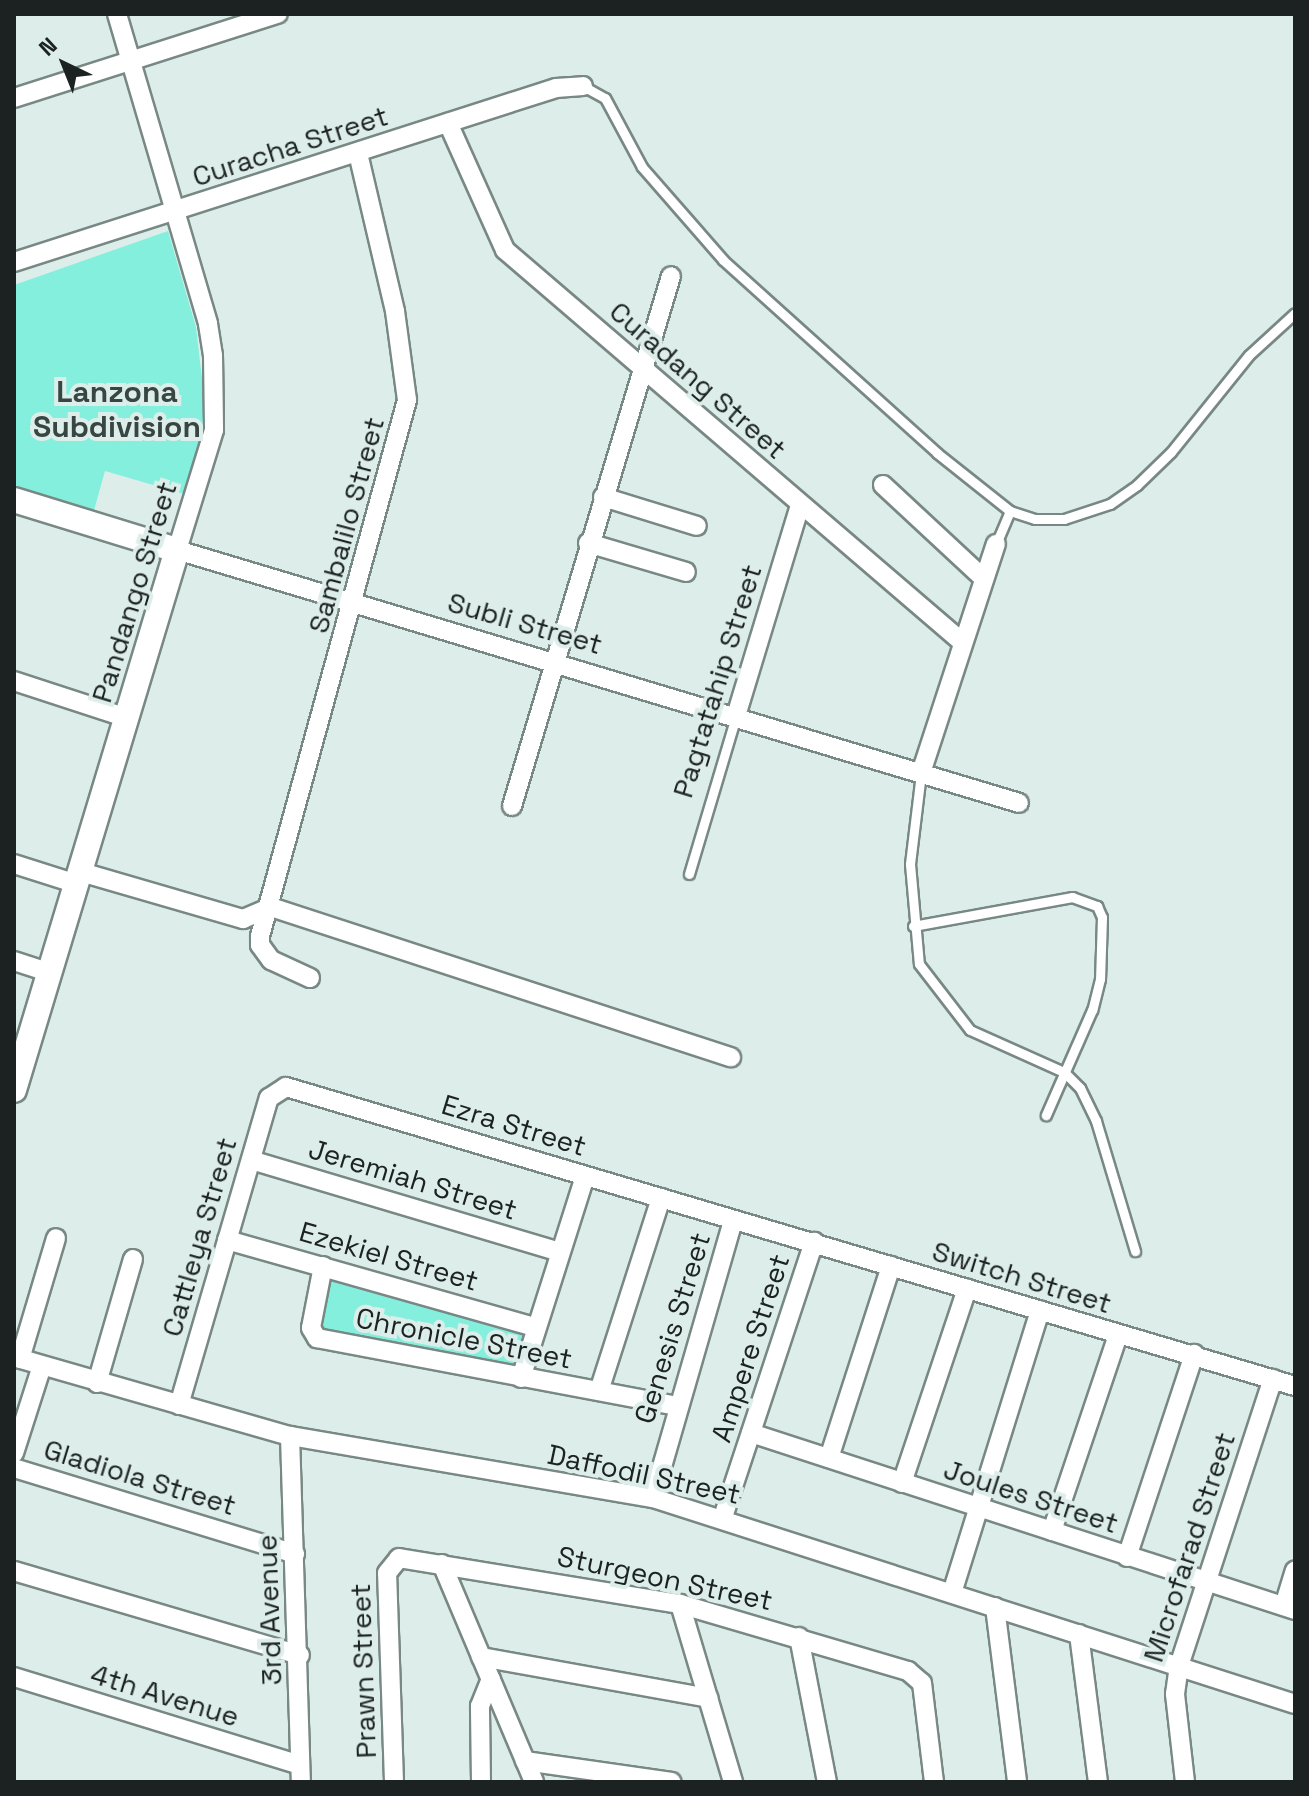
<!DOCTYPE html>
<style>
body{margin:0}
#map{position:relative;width:1309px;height:1796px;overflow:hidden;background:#ddeeea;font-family:"Space Grotesk",sans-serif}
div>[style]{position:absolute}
.green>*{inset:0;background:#85efdd}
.roads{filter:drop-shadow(2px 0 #788884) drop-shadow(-2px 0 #788884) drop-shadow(0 2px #788884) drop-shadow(0 -2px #788884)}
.lane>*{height:9px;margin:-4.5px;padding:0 4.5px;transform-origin:4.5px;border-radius:4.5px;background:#fff}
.street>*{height:18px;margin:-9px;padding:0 9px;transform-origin:9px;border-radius:9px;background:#fff}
.secondary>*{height:24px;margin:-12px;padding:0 12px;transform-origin:12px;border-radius:12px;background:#fff}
span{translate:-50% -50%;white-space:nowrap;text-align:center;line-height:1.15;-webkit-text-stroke:8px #ddeeea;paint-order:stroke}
.street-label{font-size:28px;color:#1c2221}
.neighbourhood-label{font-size:30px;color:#384643;font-weight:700}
.frame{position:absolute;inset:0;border:16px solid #1c2221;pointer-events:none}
.north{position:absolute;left:24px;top:24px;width:80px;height:80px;-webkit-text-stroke:6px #ddeeea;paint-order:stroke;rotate:317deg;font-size:22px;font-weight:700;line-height:32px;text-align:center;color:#1c2221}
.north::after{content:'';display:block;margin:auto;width:28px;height:36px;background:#1c2221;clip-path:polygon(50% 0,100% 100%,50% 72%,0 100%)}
</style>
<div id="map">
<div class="green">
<div style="clip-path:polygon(168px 231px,196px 327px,204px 396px,202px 434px,184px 494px,105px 471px,93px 514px,14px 489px,14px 285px)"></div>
<div style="clip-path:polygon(329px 1276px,525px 1329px,512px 1372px,316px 1333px)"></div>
</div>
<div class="roads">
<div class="lane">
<div style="left:583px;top:86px;width:25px;rotate:29deg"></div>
<div style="left:605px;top:98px;width:78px;rotate:61.8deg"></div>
<div style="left:642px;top:167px;width:123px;rotate:48.9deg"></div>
<div style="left:723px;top:260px;width:288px;rotate:42deg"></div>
<div style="left:937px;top:453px;width:93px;rotate:38.5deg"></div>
<div style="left:1010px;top:511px;width:26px;rotate:18deg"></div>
<div style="left:1035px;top:519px;width:29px"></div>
<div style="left:1064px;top:519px;width:48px;rotate:-18.1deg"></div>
<div style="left:1110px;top:504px;width:33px;rotate:-35deg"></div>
<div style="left:1137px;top:485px;width:47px;rotate:-44.1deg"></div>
<div style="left:1171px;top:452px;width:124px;rotate:-51.2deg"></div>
<div style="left:1249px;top:355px;width:62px;rotate:-42.4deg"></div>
<div style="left:996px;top:544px;width:36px;rotate:-67deg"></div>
<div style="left:921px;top:773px;width:92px;rotate:96.9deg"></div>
<div style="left:910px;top:864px;width:100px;rotate:84.9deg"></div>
<div style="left:919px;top:964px;width:83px;rotate:52.3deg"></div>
<div style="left:970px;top:1030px;width:103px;rotate:24.1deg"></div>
<div style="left:1064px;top:1072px;width:23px;rotate:45deg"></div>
<div style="left:1080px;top:1088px;width:37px;rotate:64deg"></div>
<div style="left:1096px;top:1121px;width:136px;rotate:73.3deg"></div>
<div style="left:689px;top:874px;width:165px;rotate:-73.4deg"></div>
<div style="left:913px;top:926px;width:162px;rotate:-10.3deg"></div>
<div style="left:1072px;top:897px;width:27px;rotate:20deg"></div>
<div style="left:1097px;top:906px;width:12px;rotate:66deg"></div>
<div style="left:1102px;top:917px;width:62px;rotate:91.8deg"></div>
<div style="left:1100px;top:979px;width:32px;rotate:104deg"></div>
<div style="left:1092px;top:1010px;width:115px;rotate:113.7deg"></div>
</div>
<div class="street">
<div style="left:117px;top:14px;width:323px;rotate:73.6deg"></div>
<div style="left:208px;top:324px;width:31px;rotate:81deg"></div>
<div style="left:213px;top:355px;width:75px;rotate:89.2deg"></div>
<div style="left:214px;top:430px;width:126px;rotate:107.1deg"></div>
<div style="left:177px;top:550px;width:879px;rotate:16.72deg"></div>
<div style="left:14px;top:98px;width:277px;rotate:-17.7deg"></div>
<div style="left:448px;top:123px;width:139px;rotate:65.8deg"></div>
<div style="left:505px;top:250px;width:602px;rotate:40.62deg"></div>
<div style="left:14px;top:262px;width:569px;rotate:-17.8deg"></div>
<div style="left:556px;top:88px;width:27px;rotate:-4deg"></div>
<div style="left:883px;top:485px;width:137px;rotate:42.9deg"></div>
<div style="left:603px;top:497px;width:98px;rotate:17.1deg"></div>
<div style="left:588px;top:543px;width:102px;rotate:16.5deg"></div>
<div style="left:14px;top:681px;width:119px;rotate:18.1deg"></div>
<div style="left:736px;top:716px;width:220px;rotate:-73.1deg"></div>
<div style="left:921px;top:773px;width:241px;rotate:-71.9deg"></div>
<div style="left:512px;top:806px;width:553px;rotate:-73.3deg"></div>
<div style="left:14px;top:864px;width:66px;rotate:17.6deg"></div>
<div style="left:81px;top:872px;width:169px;rotate:16.2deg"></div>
<div style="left:243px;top:919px;width:30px;rotate:-23deg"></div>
<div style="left:271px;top:907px;width:484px;rotate:18.1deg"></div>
<div style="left:14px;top:961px;width:38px;rotate:18deg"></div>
<div style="left:310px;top:978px;width:43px;rotate:-155.2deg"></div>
<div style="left:271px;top:960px;width:19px;rotate:-126deg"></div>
<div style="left:260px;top:945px;width:9px;rotate:-90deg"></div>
<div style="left:260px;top:936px;width:556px;rotate:-74.66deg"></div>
<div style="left:407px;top:400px;width:90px;rotate:-97.7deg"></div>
<div style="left:395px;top:311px;width:162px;rotate:-103.2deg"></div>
<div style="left:251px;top:1160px;width:322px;rotate:16.6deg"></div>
<div style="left:227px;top:1240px;width:320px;rotate:15.8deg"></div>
<div style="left:323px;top:1266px;width:63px;rotate:101deg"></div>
<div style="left:311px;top:1328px;width:12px;rotate:59deg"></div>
<div style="left:317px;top:1338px;width:365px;rotate:10.7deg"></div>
<div style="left:14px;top:1357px;width:287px;rotate:16deg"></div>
<div style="left:290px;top:1436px;width:368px;rotate:9.7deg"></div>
<div style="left:653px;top:1498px;width:674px;rotate:17.79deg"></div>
<div style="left:20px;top:1359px;width:126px;rotate:-73.4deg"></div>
<div style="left:521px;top:1378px;width:212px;rotate:-72.4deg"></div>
<div style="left:97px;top:1383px;width:129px;rotate:-73.8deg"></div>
<div style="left:599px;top:1391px;width:203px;rotate:-72.2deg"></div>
<div style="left:179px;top:1405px;width:320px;rotate:-73.7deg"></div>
<div style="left:269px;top:1098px;width:20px;rotate:-33deg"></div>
<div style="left:286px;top:1087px;width:1052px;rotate:16.51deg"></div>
<div style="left:751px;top:1433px;width:572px;rotate:18.02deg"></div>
<div style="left:290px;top:1436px;width:346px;rotate:88.2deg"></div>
<div style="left:14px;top:1453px;width:91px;rotate:-72.2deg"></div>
<div style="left:829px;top:1458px;width:202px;rotate:-72.1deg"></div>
<div style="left:14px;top:1468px;width:294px;rotate:17deg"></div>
<div style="left:902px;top:1483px;width:205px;rotate:-71.5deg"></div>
<div style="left:653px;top:1498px;width:289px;rotate:-73.9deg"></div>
<div style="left:723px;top:1517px;width:290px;rotate:-71.7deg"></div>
<div style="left:1052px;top:1531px;width:207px;rotate:-71.4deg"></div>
<div style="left:1127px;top:1557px;width:214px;rotate:-71.7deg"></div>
<div style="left:442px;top:1564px;width:237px;rotate:67.1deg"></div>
<div style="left:14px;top:1571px;width:298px;rotate:16.4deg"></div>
<div style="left:952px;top:1593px;width:296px;rotate:-72.7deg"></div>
<div style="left:680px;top:1604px;width:186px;rotate:73.4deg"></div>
<div style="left:1284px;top:1606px;width:37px;rotate:-73deg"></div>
<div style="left:995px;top:1607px;width:176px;rotate:82.8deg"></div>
<div style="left:1079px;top:1634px;width:149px;rotate:82.7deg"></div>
<div style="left:799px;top:1637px;width:148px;rotate:79.1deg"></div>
<div style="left:481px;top:1657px;width:231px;rotate:10.2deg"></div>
<div style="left:14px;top:1677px;width:299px;rotate:17.1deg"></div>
<div style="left:525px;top:1761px;width:148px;rotate:8.1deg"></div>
<div style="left:394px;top:1782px;width:209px;rotate:-91.9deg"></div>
<div style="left:387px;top:1573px;width:19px;rotate:-51deg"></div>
<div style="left:399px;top:1558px;width:285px;rotate:9.3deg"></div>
<div style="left:680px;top:1604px;width:238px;rotate:16.4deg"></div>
<div style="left:908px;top:1671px;width:18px;rotate:41deg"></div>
<div style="left:922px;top:1683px;width:100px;rotate:83.1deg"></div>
<div style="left:481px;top:1782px;width:76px;rotate:-90.8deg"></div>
<div style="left:480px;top:1706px;width:29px;rotate:-68deg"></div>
<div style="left:1185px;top:1782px;width:89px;rotate:-96.5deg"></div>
<div style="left:1175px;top:1694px;width:28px;rotate:-82deg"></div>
<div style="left:1179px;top:1666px;width:302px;rotate:-71.9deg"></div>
</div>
<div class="secondary">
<div style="left:14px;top:500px;width:170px;rotate:17.1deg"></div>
<div style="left:177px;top:550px;width:564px;rotate:106.8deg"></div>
</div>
</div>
<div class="street-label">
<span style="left:290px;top:146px;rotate:-18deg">Curacha Street</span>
<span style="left:698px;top:380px;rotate:41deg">Curadang Street</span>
<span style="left:346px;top:525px;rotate:-75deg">Sambalilo Street</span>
<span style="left:134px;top:592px;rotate:-73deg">Pandango Street</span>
<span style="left:525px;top:623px;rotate:16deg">Subli Street</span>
<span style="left:717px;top:681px;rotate:-73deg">Pagtatahip Street</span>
<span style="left:514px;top:1125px;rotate:17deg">Ezra Street</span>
<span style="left:413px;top:1179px;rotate:17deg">Jeremiah Street</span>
<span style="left:199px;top:1237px;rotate:-74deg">Cattleya Street</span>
<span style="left:389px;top:1256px;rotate:16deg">Ezekiel Street</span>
<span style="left:1022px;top:1277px;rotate:17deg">Switch Street</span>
<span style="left:672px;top:1328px;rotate:-73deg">Genesis Street</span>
<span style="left:464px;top:1338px;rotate:11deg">Chronicle Street</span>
<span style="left:750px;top:1348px;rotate:-72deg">Ampere Street</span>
<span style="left:644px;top:1474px;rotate:12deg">Daffodil Street</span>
<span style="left:140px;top:1477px;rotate:17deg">Gladiola Street</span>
<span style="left:1031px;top:1496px;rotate:18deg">Joules Street</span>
<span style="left:1189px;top:1547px;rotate:-72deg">Microfarad Street</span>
<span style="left:665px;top:1578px;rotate:12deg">Sturgeon Street</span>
<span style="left:269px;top:1610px;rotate:-92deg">3rd Avenue</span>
<span style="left:363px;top:1671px;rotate:-92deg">Prawn Street</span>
<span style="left:165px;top:1695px;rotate:17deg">4th Avenue</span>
</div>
<div class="neighbourhood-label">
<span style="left:117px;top:409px">Lanzona<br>Subdivision</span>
</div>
<div class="frame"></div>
<div class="north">N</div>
</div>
